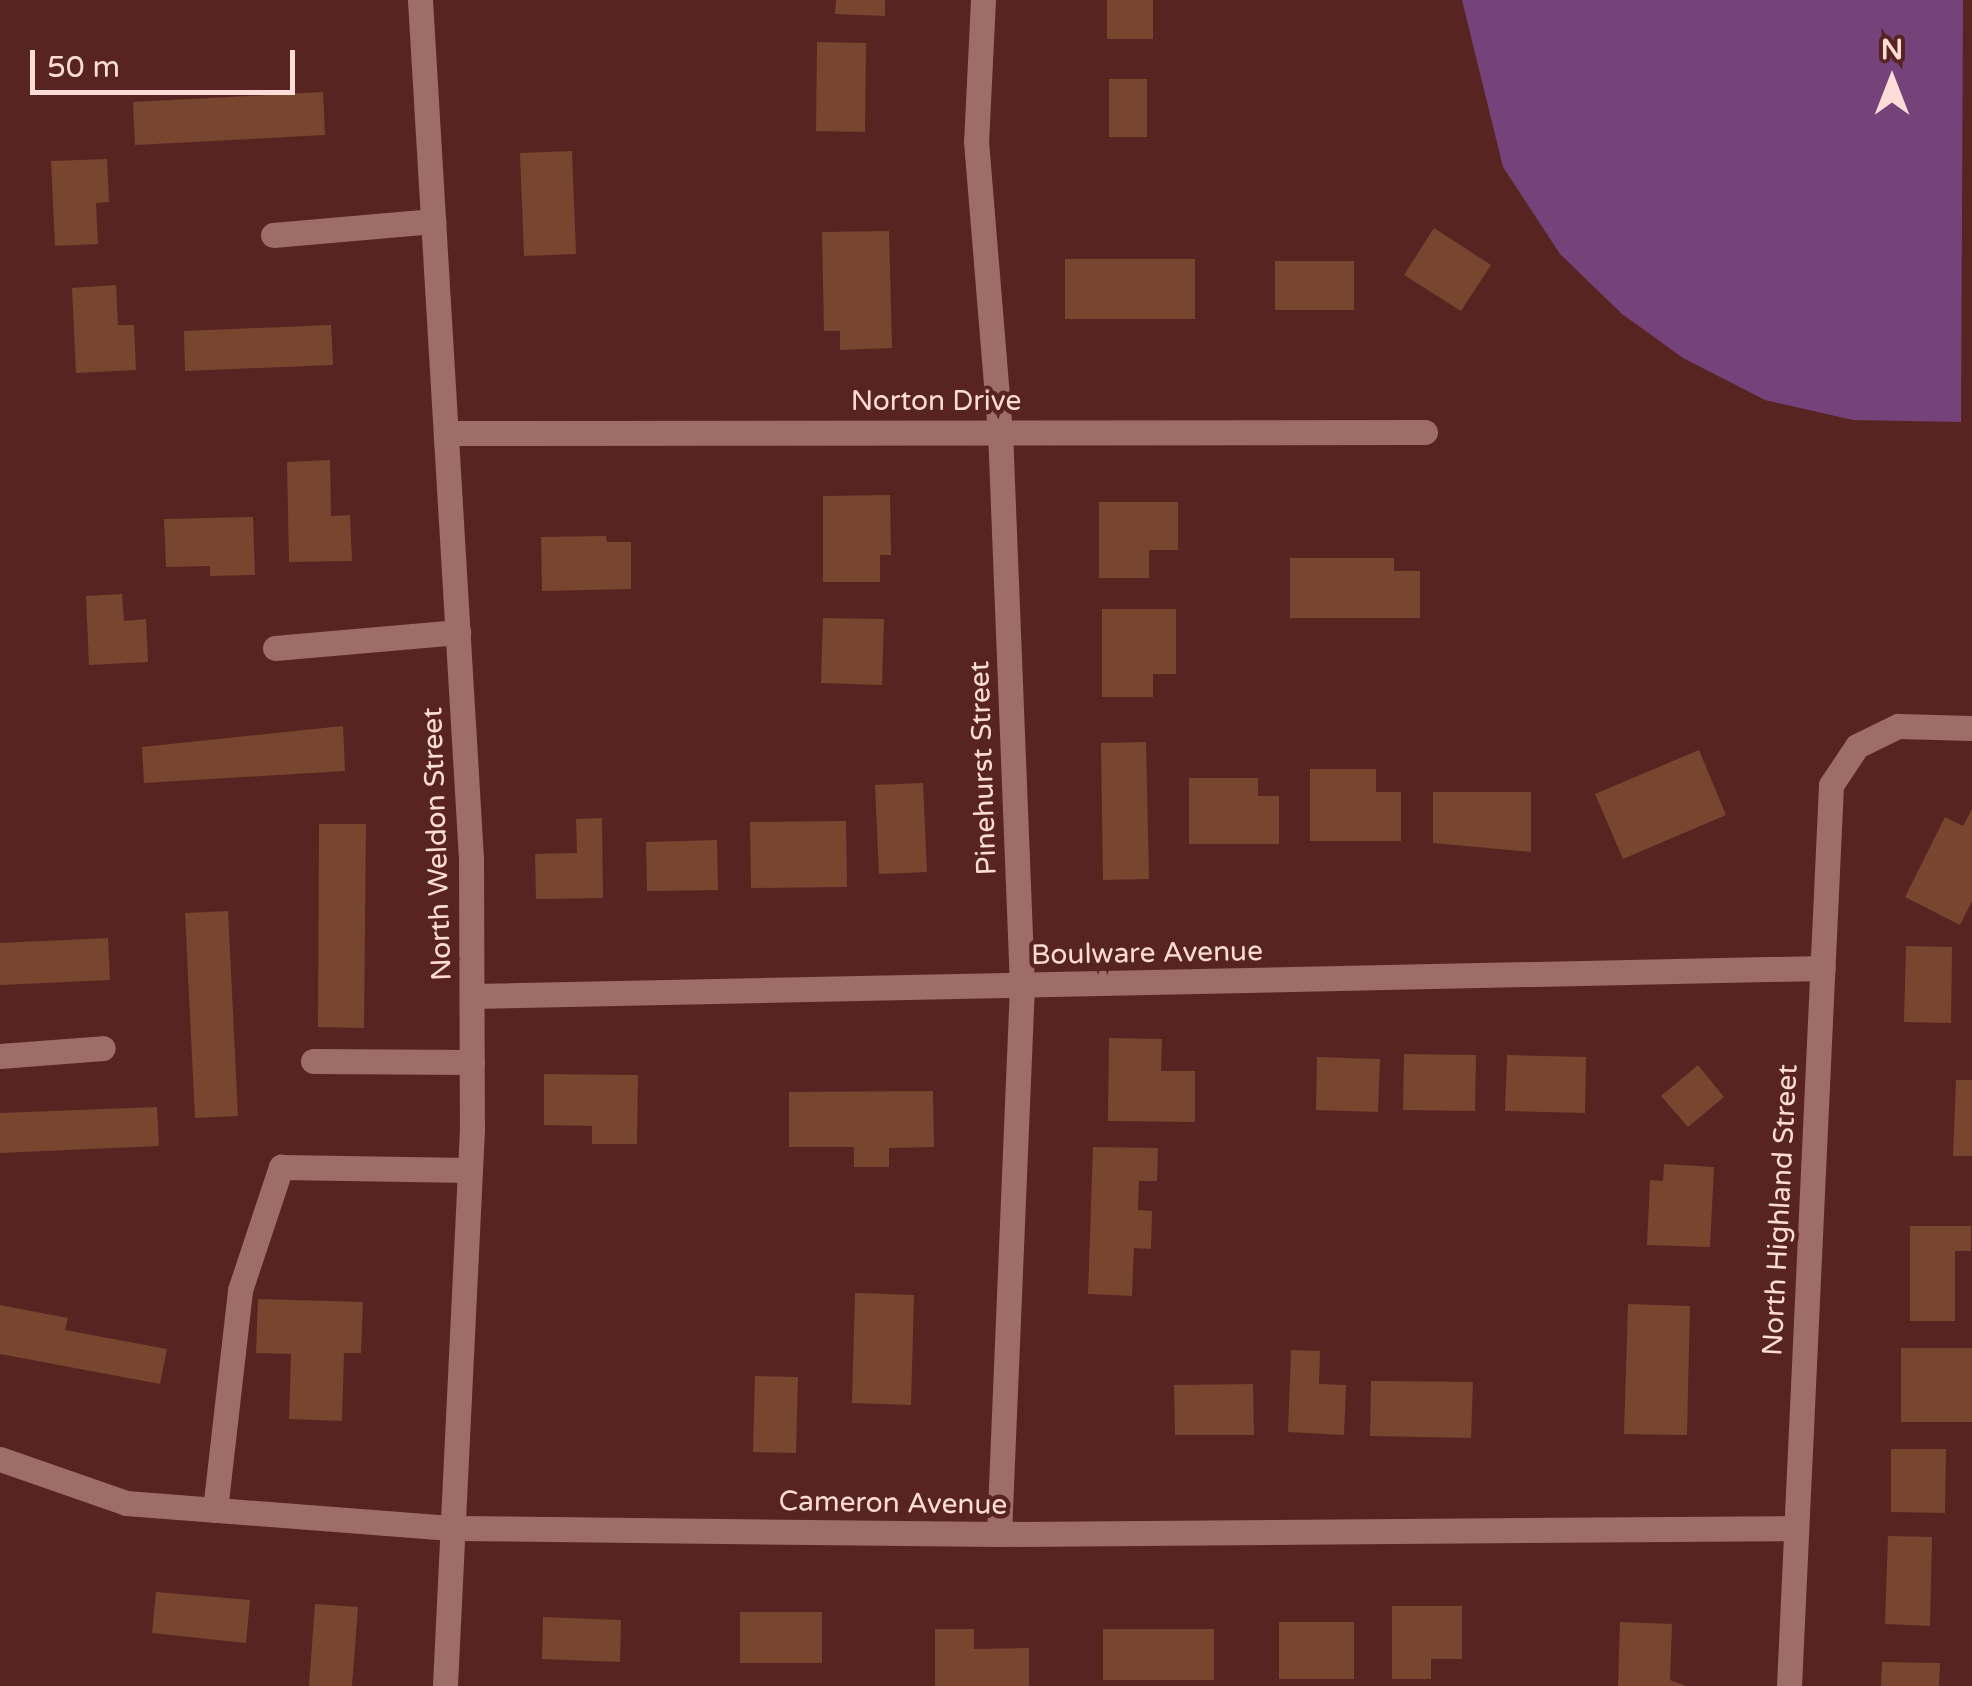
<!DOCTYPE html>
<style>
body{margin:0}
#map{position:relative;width:1972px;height:1686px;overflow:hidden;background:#582422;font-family:"Varela Round",sans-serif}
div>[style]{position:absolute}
.green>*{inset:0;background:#754279}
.building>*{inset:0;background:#78452e}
.minor>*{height:25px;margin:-12.5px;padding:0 12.5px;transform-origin:12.5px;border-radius:12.5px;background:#9e6d68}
span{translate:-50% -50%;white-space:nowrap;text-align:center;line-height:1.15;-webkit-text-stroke:9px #582422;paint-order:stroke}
.street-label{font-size:28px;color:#fedcd8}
.north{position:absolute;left:1842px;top:30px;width:100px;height:100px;-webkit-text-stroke:8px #582422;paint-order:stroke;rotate:0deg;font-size:28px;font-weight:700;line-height:40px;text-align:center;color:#fedcd8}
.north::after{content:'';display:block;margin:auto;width:35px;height:45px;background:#fedcd8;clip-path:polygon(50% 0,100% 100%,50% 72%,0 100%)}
.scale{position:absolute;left:30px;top:50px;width:265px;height:45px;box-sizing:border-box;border:5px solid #fedcd8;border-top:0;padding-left:12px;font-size:30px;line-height:35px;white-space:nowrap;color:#fedcd8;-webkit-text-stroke:8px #582422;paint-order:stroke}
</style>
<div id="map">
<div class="green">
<div style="clip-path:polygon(1462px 0,1963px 0,1961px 422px,1853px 420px,1765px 400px,1683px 358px,1622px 314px,1560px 254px,1503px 167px)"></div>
</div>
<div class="building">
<div style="clip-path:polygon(836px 0,885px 0,885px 16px,835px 14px)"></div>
<div style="clip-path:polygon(1107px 0,1153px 0,1153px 39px,1107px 39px)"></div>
<div style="clip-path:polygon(817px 42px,866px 43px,865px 132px,816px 131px)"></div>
<div style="clip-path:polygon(1109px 79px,1147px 79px,1147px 137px,1109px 137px)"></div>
<div style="clip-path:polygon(323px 92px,325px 135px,135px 145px,133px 102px)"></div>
<div style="clip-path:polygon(572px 151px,576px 254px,524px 256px,520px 153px)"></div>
<div style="clip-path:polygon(107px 159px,109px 202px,96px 203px,98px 244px,55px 246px,51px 161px)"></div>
<div style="clip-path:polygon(1434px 228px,1491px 265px,1461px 311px,1404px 275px)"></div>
<div style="clip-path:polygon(889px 231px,892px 348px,840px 350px,840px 331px,824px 331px,822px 232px)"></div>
<div style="clip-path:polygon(1065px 259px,1195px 259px,1195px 319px,1065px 319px)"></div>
<div style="clip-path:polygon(1275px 261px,1354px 261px,1354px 310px,1275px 310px)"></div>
<div style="clip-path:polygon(116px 285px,118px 325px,134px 325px,136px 370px,76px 373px,72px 288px)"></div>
<div style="clip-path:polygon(331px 325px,333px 365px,185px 371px,184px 331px)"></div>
<div style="clip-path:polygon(330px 460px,331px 516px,350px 515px,352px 561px,289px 562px,287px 462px)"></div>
<div style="clip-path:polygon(890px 495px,891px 555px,880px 555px,880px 582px,823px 582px,823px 496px)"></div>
<div style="clip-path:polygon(1099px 502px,1178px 502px,1178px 550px,1149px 550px,1149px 578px,1099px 578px)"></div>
<div style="clip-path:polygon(253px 517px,255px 575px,210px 576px,210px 566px,166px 567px,164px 519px)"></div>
<div style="clip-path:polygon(606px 536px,607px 542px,631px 542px,631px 589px,542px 591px,541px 537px)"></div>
<div style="clip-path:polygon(1290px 558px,1394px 558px,1394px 571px,1420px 571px,1420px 618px,1290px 618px)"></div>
<div style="clip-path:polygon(122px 594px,124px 621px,146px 619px,148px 662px,89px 665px,86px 596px)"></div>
<div style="clip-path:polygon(1102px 609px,1176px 609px,1176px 674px,1153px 674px,1153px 697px,1102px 697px)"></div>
<div style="clip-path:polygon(823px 618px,884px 619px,882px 685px,821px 683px)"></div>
<div style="clip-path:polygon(343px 726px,345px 771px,144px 783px,142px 747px)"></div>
<div style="clip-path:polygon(1146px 742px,1149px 879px,1103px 880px,1101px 743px)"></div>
<div style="clip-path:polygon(1699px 750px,1726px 815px,1623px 859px,1595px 794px)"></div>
<div style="clip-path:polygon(1310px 769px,1376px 769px,1376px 792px,1401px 792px,1401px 841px,1310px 841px)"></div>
<div style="clip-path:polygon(1189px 778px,1258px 778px,1258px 796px,1279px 796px,1279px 844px,1189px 844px)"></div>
<div style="clip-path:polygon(923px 783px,927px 872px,879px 874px,875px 785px)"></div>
<div style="clip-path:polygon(1433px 792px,1531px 792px,1531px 852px,1433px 843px)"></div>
<div style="clip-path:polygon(1972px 809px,1972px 901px,1960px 925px,1905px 897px,1945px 817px,1963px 826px)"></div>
<div style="clip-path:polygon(602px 818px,603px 898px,536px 899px,535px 854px,577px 853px,576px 819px)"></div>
<div style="clip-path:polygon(846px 821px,847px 887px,751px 888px,750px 822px)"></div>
<div style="clip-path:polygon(319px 824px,366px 824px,364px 1028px,318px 1027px)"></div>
<div style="clip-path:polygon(717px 840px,718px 890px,647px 891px,646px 842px)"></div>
<div style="clip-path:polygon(228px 911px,238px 1116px,195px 1118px,185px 913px)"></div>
<div style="clip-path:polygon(108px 938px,110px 980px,0 985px,0 943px)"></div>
<div style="clip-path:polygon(1906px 946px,1952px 947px,1951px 1023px,1904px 1022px)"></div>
<div style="clip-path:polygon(1109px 1038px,1162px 1039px,1161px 1071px,1195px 1071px,1195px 1122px,1108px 1121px)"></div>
<div style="clip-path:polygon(1404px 1054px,1476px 1055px,1475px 1111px,1403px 1110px)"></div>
<div style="clip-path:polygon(1507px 1055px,1586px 1057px,1585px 1113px,1505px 1111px)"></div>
<div style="clip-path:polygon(1317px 1057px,1380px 1059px,1378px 1112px,1316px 1110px)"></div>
<div style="clip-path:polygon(1698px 1065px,1724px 1097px,1688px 1127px,1661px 1096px)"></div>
<div style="clip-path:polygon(544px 1074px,638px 1075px,637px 1144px,592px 1144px,592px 1126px,544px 1125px)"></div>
<div style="clip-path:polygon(1956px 1080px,1972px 1080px,1972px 1156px,1953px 1156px)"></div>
<div style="clip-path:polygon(933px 1091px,934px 1147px,889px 1148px,889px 1167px,854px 1167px,854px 1147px,789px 1147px,789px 1092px)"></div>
<div style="clip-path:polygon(157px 1107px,159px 1146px,0 1153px,0 1113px)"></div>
<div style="clip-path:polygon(1093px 1147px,1158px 1148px,1157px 1181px,1139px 1181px,1138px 1210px,1152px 1211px,1151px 1249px,1134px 1248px,1132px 1296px,1088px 1294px)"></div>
<div style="clip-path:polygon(1664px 1164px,1714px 1167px,1710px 1247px,1647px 1245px,1650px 1180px,1663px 1181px)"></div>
<div style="clip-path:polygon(1910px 1226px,1971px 1226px,1971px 1251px,1955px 1251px,1955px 1321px,1910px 1321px)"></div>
<div style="clip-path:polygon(855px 1293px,914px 1295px,911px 1405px,852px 1403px)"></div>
<div style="clip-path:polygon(258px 1299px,363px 1302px,361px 1353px,344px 1353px,342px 1421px,289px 1419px,291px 1354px,256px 1353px)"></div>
<div style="clip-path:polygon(1628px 1304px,1690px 1306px,1687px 1435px,1624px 1434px)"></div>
<div style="clip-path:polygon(0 1305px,68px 1318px,65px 1330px,167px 1349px,160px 1384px,0 1354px)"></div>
<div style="clip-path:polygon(1901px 1348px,1972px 1348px,1972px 1422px,1901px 1422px)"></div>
<div style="clip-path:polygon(1291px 1350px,1320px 1351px,1319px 1384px,1346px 1385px,1344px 1435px,1288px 1432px)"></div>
<div style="clip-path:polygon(755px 1376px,798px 1377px,796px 1453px,753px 1452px)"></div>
<div style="clip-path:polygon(1371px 1381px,1473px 1382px,1471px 1438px,1370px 1436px)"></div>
<div style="clip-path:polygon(1253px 1384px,1254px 1435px,1175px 1435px,1174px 1385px)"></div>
<div style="clip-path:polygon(1891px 1449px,1946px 1449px,1945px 1513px,1891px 1512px)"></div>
<div style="clip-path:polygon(1888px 1536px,1932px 1537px,1930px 1626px,1885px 1624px)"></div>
<div style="clip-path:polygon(156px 1592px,250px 1600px,246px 1643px,152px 1633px)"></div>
<div style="clip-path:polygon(315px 1604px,358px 1607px,352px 1686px,309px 1686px)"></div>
<div style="clip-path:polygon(1392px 1606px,1462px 1606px,1462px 1659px,1431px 1659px,1431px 1679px,1392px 1679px)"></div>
<div style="clip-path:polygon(740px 1612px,822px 1612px,822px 1663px,740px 1663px)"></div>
<div style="clip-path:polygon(543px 1617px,621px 1620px,620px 1662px,542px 1659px)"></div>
<div style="clip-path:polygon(1279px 1622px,1354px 1622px,1354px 1679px,1279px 1679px)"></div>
<div style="clip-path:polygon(1620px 1622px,1672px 1624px,1670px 1680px,1686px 1686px,1618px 1686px)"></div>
<div style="clip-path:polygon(935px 1629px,974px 1629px,974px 1649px,1029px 1648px,1029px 1686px,935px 1686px)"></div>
<div style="clip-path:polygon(1103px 1629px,1214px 1629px,1214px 1680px,1103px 1680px)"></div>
<div style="clip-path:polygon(1882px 1662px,1940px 1663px,1939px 1686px,1881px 1686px)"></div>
</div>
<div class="minor">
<div style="left:420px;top:0;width:861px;rotate:86.6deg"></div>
<div style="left:471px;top:859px;width:270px;rotate:89.8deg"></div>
<div style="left:472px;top:1129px;width:558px;rotate:92.78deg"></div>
<div style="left:983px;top:0;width:141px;rotate:92.8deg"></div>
<div style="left:976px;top:141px;width:291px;rotate:85.3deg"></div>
<div style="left:1000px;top:431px;width:554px;rotate:87.73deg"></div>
<div style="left:1022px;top:985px;width:549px;rotate:92.4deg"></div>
<div style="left:273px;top:235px;width:161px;rotate:-5deg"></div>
<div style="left:446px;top:433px;width:979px;rotate:-0.06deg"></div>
<div style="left:275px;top:648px;width:184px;rotate:-5deg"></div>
<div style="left:472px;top:996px;width:1351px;rotate:-1.19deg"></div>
<div style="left:0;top:1056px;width:103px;rotate:-4.4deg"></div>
<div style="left:313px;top:1061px;width:159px;rotate:0.4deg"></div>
<div style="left:0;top:1459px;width:133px;rotate:19.2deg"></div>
<div style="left:126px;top:1503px;width:329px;rotate:4.4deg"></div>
<div style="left:454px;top:1528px;width:545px;rotate:0.63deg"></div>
<div style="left:999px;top:1534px;width:794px;rotate:-0.43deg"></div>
<div style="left:215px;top:1510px;width:221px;rotate:-83.5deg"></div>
<div style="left:240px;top:1290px;width:130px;rotate:-71.6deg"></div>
<div style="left:281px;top:1167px;width:189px;rotate:0.9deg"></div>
<div style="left:1789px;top:1686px;width:902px;rotate:-87.33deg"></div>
<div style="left:1831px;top:785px;width:47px;rotate:-56.3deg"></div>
<div style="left:1857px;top:746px;width:46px;rotate:-26deg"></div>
<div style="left:1898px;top:726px;width:74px;rotate:1.5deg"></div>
</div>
<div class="street-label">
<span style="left:936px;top:401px">Norton Drive</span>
<span style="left:983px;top:768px;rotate:-92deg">Pinehurst Street</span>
<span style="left:437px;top:844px;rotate:-92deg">North Weldon Street</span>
<span style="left:1147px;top:953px;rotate:-1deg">Boulware Avenue</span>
<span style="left:1780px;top:1210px;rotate:-87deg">North Highland Street</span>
<span style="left:893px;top:1503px;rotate:1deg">Cameron Avenue</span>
</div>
<div class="north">N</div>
<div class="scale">50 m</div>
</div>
